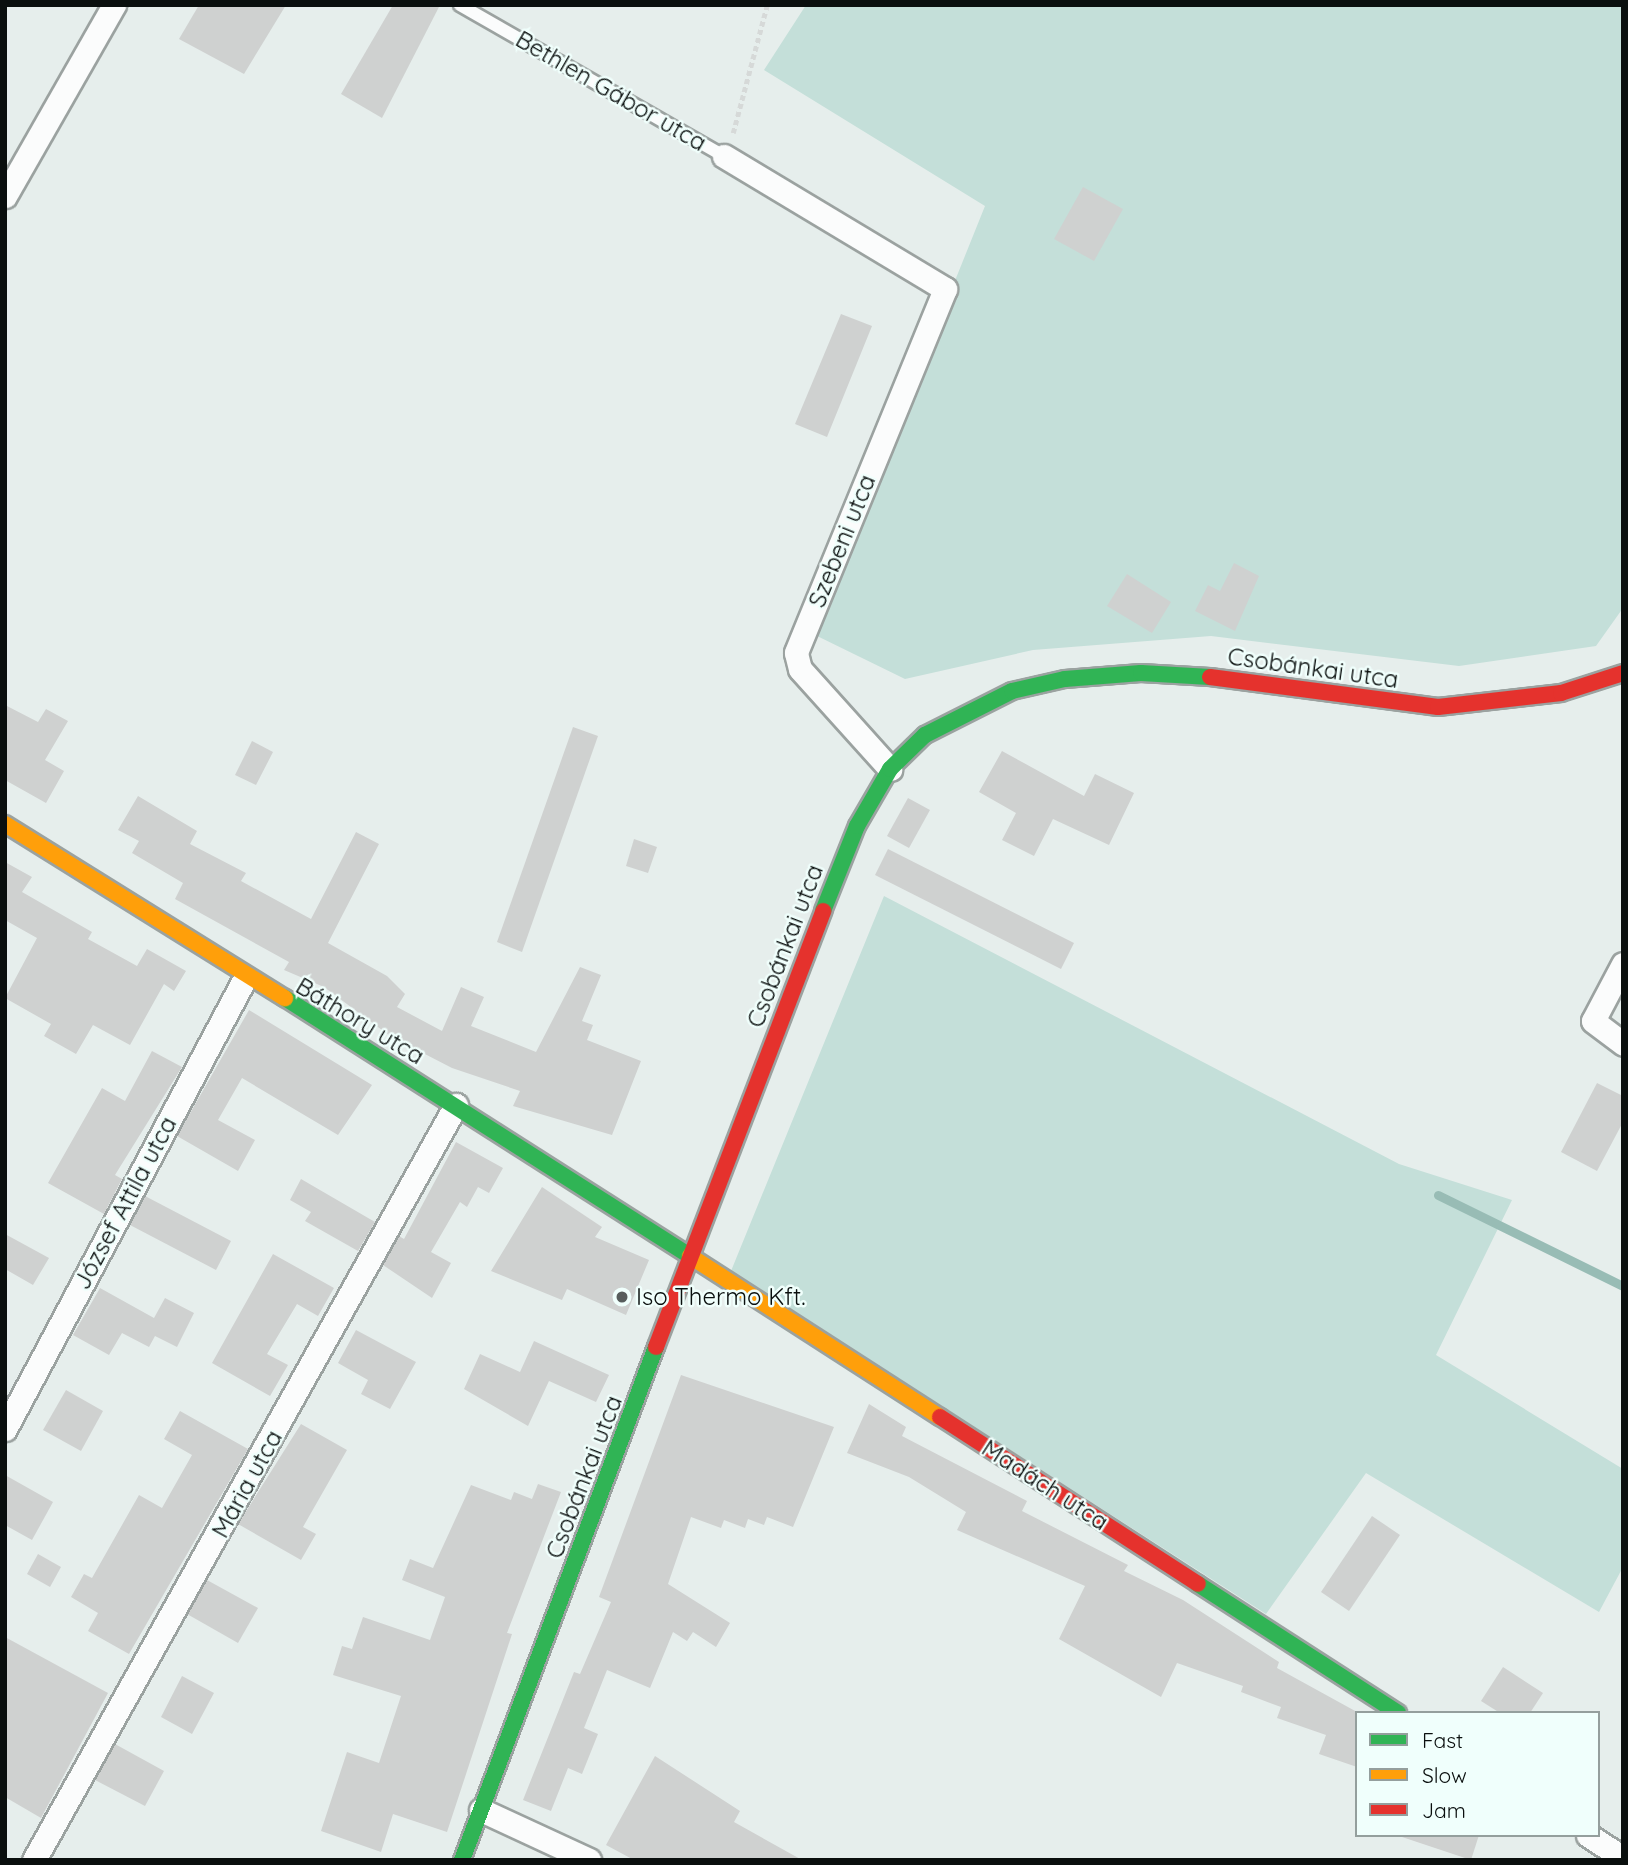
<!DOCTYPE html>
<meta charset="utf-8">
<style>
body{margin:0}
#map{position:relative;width:1628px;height:1865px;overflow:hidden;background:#e6eeec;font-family:Quicksand,sans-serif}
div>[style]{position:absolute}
.green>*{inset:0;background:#c4dfd9}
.stream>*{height:9px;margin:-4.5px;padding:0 4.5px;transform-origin:4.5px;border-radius:4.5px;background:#98bcb5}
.building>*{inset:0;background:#cfd1d0}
.path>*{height:4.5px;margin-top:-2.25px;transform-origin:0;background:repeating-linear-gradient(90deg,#d6d9d8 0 5px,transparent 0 8.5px)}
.roads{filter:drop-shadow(2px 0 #9ba2a0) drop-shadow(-2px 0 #9ba2a0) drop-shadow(0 2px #9ba2a0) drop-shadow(0 -2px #9ba2a0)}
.lane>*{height:12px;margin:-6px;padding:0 6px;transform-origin:6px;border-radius:6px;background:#fbfcfc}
.street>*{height:23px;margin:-11.5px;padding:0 11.5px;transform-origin:11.5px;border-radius:11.5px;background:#fbfcfc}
.fast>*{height:16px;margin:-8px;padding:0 8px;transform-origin:8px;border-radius:8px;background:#30b455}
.slow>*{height:16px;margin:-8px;padding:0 8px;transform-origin:8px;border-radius:8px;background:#ff9f0a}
.jam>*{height:16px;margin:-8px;padding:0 8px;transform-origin:8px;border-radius:8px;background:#e5322d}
.dots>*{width:19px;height:19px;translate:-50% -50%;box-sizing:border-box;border:4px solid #f0fffc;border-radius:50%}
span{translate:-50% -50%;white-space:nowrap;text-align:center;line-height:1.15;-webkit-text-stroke:5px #f0fffc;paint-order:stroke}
.street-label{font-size:24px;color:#0a0f0e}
.poi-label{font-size:24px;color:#0a0f0e}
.left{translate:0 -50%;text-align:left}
.frame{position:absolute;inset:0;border:7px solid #0a0f0e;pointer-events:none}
.legend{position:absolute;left:1355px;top:1711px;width:245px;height:126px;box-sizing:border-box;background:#f0fffc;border:2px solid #949f9d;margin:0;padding:9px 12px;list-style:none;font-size:21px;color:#0a0f0e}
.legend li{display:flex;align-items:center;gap:14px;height:35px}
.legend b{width:35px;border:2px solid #949f9d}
</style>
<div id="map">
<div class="green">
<div style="clip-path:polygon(806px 5px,1623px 5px,1623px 608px,1596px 646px,1459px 666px,1211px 636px,1033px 650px,905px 679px,813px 634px,985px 206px,764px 70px)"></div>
<div style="clip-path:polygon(884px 896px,1399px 1164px,1512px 1200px,1436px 1355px,1623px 1469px,1623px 1567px,1599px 1612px,1366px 1473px,1266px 1614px,731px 1271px)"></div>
</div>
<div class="stream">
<div style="left:1438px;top:1195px;width:206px;rotate:26.2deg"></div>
</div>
<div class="building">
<div style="clip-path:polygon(199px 5px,286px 5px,244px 74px,179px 39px)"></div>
<div style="clip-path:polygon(393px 5px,440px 5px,382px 118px,341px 94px)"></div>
<div style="clip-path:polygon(1083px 187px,1123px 209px,1094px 261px,1054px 239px)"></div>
<div style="clip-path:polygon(841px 314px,872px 326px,827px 437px,795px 424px)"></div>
<div style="clip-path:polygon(1234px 563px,1259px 576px,1235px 631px,1195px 611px,1208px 585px,1220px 591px)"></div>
<div style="clip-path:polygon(1127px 574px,1171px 602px,1152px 633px,1107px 606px)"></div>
<div style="clip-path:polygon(5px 705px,38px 722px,46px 709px,68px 721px,45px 760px,64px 771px,46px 803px,5px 780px)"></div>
<div style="clip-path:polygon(573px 727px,598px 736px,522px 952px,497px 942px)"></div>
<div style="clip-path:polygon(252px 741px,273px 752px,256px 785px,235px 775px)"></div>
<div style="clip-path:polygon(1002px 751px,1084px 796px,1095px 774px,1134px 793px,1109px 845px,1053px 819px,1034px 856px,1002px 840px,1016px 813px,979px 792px)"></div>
<div style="clip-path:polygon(138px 796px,197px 831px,190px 844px,246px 873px,241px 881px,311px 919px,356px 832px,379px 844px,328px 943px,387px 976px,405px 994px,397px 1007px,442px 1031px,461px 987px,484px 997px,471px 1026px,536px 1052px,580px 967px,601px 975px,582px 1021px,593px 1025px,587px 1040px,641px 1061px,612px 1135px,513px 1106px,520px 1091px,452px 1068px,390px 1036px,324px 987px,284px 970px,289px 962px,175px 899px,183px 883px,132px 853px,139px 841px,118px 830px)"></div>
<div style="clip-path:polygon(908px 798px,930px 810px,909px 848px,887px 836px)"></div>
<div style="clip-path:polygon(634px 839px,657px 847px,648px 873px,626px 866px)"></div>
<div style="clip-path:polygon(888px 849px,1074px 943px,1061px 969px,875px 875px)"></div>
<div style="clip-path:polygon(5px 862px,32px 877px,22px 892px,92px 932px,88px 939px,137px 966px,147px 949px,186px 971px,174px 991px,164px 984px,130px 1045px,93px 1025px,76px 1054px,44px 1036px,51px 1024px,5px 998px,37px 938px,5px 920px)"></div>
<div style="clip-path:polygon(249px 1010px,372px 1085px,338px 1135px,242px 1078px,218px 1120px,255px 1140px,238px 1171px,177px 1136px)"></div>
<div style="clip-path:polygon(152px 1051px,182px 1067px,115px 1175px,122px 1179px,104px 1214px,48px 1183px,102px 1088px,125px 1101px)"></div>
<div style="clip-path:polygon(1597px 1083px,1623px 1096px,1623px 1122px,1597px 1171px,1561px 1152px)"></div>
<div style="clip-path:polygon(456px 1142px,503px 1168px,489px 1193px,478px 1187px,467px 1207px,460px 1202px,431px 1252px,451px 1263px,432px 1298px,383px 1265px,399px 1236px,404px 1239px)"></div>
<div style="clip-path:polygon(301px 1179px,375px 1222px,358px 1251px,305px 1221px,311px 1212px,290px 1200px)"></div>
<div style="clip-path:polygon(542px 1187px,602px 1227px,595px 1237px,649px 1260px,626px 1315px,567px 1289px,562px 1300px,491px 1271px)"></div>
<div style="clip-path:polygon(145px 1196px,231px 1241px,216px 1270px,130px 1225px)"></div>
<div style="clip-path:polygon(5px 1234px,49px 1258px,33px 1285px,5px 1269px)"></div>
<div style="clip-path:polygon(273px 1254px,334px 1288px,318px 1316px,297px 1304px,267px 1354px,288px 1365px,270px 1396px,212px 1363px)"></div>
<div style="clip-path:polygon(100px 1288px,154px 1318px,165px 1298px,194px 1313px,177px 1347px,155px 1336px,149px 1347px,122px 1333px,109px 1355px,73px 1335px)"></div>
<div style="clip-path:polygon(356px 1330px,416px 1362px,390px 1409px,361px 1394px,368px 1380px,338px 1363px)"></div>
<div style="clip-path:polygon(534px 1341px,609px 1375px,596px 1402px,549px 1381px,528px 1426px,464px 1389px,480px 1354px,520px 1372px)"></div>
<div style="clip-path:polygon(681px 1375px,834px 1427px,793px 1527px,767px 1517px,764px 1525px,748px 1519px,745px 1528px,724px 1520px,721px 1528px,691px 1517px,668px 1584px,730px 1623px,716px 1647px,693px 1632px,687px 1641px,673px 1632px,650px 1688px,607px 1670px,584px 1728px,598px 1734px,582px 1774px,568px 1768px,551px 1811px,523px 1800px,574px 1672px,580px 1674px,611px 1602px,599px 1597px)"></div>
<div style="clip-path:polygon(66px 1390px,103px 1411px,81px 1451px,43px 1430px)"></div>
<div style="clip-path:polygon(869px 1404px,906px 1427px,902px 1436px,1027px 1501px,1022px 1511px,1128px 1565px,1124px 1571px,1183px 1600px,1279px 1662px,1277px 1668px,1357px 1712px,1357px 1767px,1319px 1754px,1326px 1735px,1277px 1718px,1281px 1707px,1241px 1692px,1243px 1686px,1177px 1663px,1161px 1697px,1059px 1639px,1085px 1586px,957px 1530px,966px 1512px,909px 1477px,847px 1453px)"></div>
<div style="clip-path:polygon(180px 1411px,248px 1449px,129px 1654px,88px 1631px,98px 1613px,71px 1597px,84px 1574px,92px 1578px,139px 1495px,162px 1508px,192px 1455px,164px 1439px)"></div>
<div style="clip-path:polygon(301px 1424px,347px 1450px,303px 1527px,316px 1534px,301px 1560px,238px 1524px)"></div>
<div style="clip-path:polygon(5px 1475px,53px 1502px,32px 1540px,5px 1525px)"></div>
<div style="clip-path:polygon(538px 1484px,561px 1492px,507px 1633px,512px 1634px,447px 1832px,393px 1814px,381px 1852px,321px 1831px,347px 1752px,379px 1763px,401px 1696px,333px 1675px,342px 1646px,352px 1649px,363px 1617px,430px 1640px,445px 1597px,402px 1580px,410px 1559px,433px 1568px,471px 1485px,511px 1500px,514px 1492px,532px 1499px)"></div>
<div style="clip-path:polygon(1372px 1516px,1400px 1535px,1349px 1611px,1321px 1592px)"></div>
<div style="clip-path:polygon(38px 1554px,61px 1567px,50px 1587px,27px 1574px)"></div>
<div style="clip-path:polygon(207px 1580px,258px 1608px,238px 1643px,187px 1614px)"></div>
<div style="clip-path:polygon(5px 1637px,108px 1693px,41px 1818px,5px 1797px)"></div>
<div style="clip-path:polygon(1503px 1667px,1543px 1693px,1530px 1713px,1500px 1713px,1481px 1701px)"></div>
<div style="clip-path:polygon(182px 1676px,214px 1693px,192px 1734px,161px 1717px)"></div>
<div style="clip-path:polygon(115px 1744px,164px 1771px,145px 1806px,95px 1780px)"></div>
<div style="clip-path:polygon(655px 1756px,740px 1811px,734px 1822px,802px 1860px,634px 1860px,606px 1845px)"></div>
<div style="clip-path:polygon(1396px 1835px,1479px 1835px,1471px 1860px)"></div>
</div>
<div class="path">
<div style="left:733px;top:133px;width:132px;rotate:-75.1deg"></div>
</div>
<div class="roads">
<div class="lane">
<div style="left:460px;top:5px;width:304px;rotate:29.8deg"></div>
</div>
<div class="street">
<div style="left:724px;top:156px;width:258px;rotate:31deg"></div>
<div style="left:945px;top:289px;width:393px;rotate:112.3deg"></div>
<div style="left:796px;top:653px;width:16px;rotate:76deg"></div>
<div style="left:800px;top:669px;width:135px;rotate:48deg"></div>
<div style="left:5px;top:196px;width:220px;rotate:-60.3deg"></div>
<div style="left:1623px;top:964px;width:64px;rotate:117.8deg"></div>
<div style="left:1593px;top:1021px;width:38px;rotate:37deg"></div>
<div style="left:5px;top:1429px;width:511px;rotate:-61.98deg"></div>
<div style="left:481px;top:1810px;width:119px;rotate:24.8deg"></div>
<div style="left:1588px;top:1835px;width:42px;rotate:33.3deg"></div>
<div style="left:34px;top:1860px;width:865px;rotate:-60.8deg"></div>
</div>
<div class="fast">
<div style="left:823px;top:911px;width:92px;rotate:-68.2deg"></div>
<div style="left:857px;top:826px;width:66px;rotate:-59.9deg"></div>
<div style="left:890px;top:769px;width:49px;rotate:-44.2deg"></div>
<div style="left:925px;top:735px;width:97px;rotate:-26.8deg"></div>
<div style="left:1012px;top:691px;width:54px;rotate:-12.8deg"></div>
<div style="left:1065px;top:679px;width:76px;rotate:-4.5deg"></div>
<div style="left:1141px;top:673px;width:69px;rotate:3.3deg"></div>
<div style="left:285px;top:998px;width:480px;rotate:32.5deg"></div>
<div style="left:1198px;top:1584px;width:238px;rotate:32.8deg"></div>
<div style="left:462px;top:1860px;width:548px;rotate:-69.29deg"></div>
</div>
<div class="slow">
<div style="left:5px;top:824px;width:330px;rotate:31.9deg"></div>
<div style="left:690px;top:1256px;width:297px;rotate:32.8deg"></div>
</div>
<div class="jam">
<div style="left:1210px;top:677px;width:230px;rotate:7.5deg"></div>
<div style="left:1438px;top:707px;width:124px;rotate:-6.5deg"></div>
<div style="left:1561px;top:693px;width:65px;rotate:-17.9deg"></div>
<div style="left:656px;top:1347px;width:467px;rotate:-69deg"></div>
<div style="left:940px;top:1417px;width:307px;rotate:32.9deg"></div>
</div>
</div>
<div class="dots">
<div style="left:622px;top:1297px;background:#575d5c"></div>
</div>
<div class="street-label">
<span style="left:611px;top:91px;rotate:30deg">Bethlen Gábor utca</span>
<span style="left:842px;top:541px;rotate:-68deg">Szebeni utca</span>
<span style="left:1313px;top:668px;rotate:8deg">Csobánkai utca</span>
<span style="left:785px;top:946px;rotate:-69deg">Csobánkai utca</span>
<span style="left:360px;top:1021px;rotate:31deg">Báthory utca</span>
<span style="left:125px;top:1203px;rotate:-62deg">József Attila utca</span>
<span style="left:584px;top:1477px;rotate:-69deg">Csobánkai utca</span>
<span style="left:247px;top:1484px;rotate:-61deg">Mária utca</span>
<span style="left:1045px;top:1485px;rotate:33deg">Madách utca</span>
</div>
<div class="poi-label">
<span class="left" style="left:636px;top:1297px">Iso Thermo Kft.</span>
</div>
<div class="frame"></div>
<ul class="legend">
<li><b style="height:9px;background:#30b455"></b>Fast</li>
<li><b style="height:9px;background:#ff9f0a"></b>Slow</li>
<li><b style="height:9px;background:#e5322d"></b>Jam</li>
</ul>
</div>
